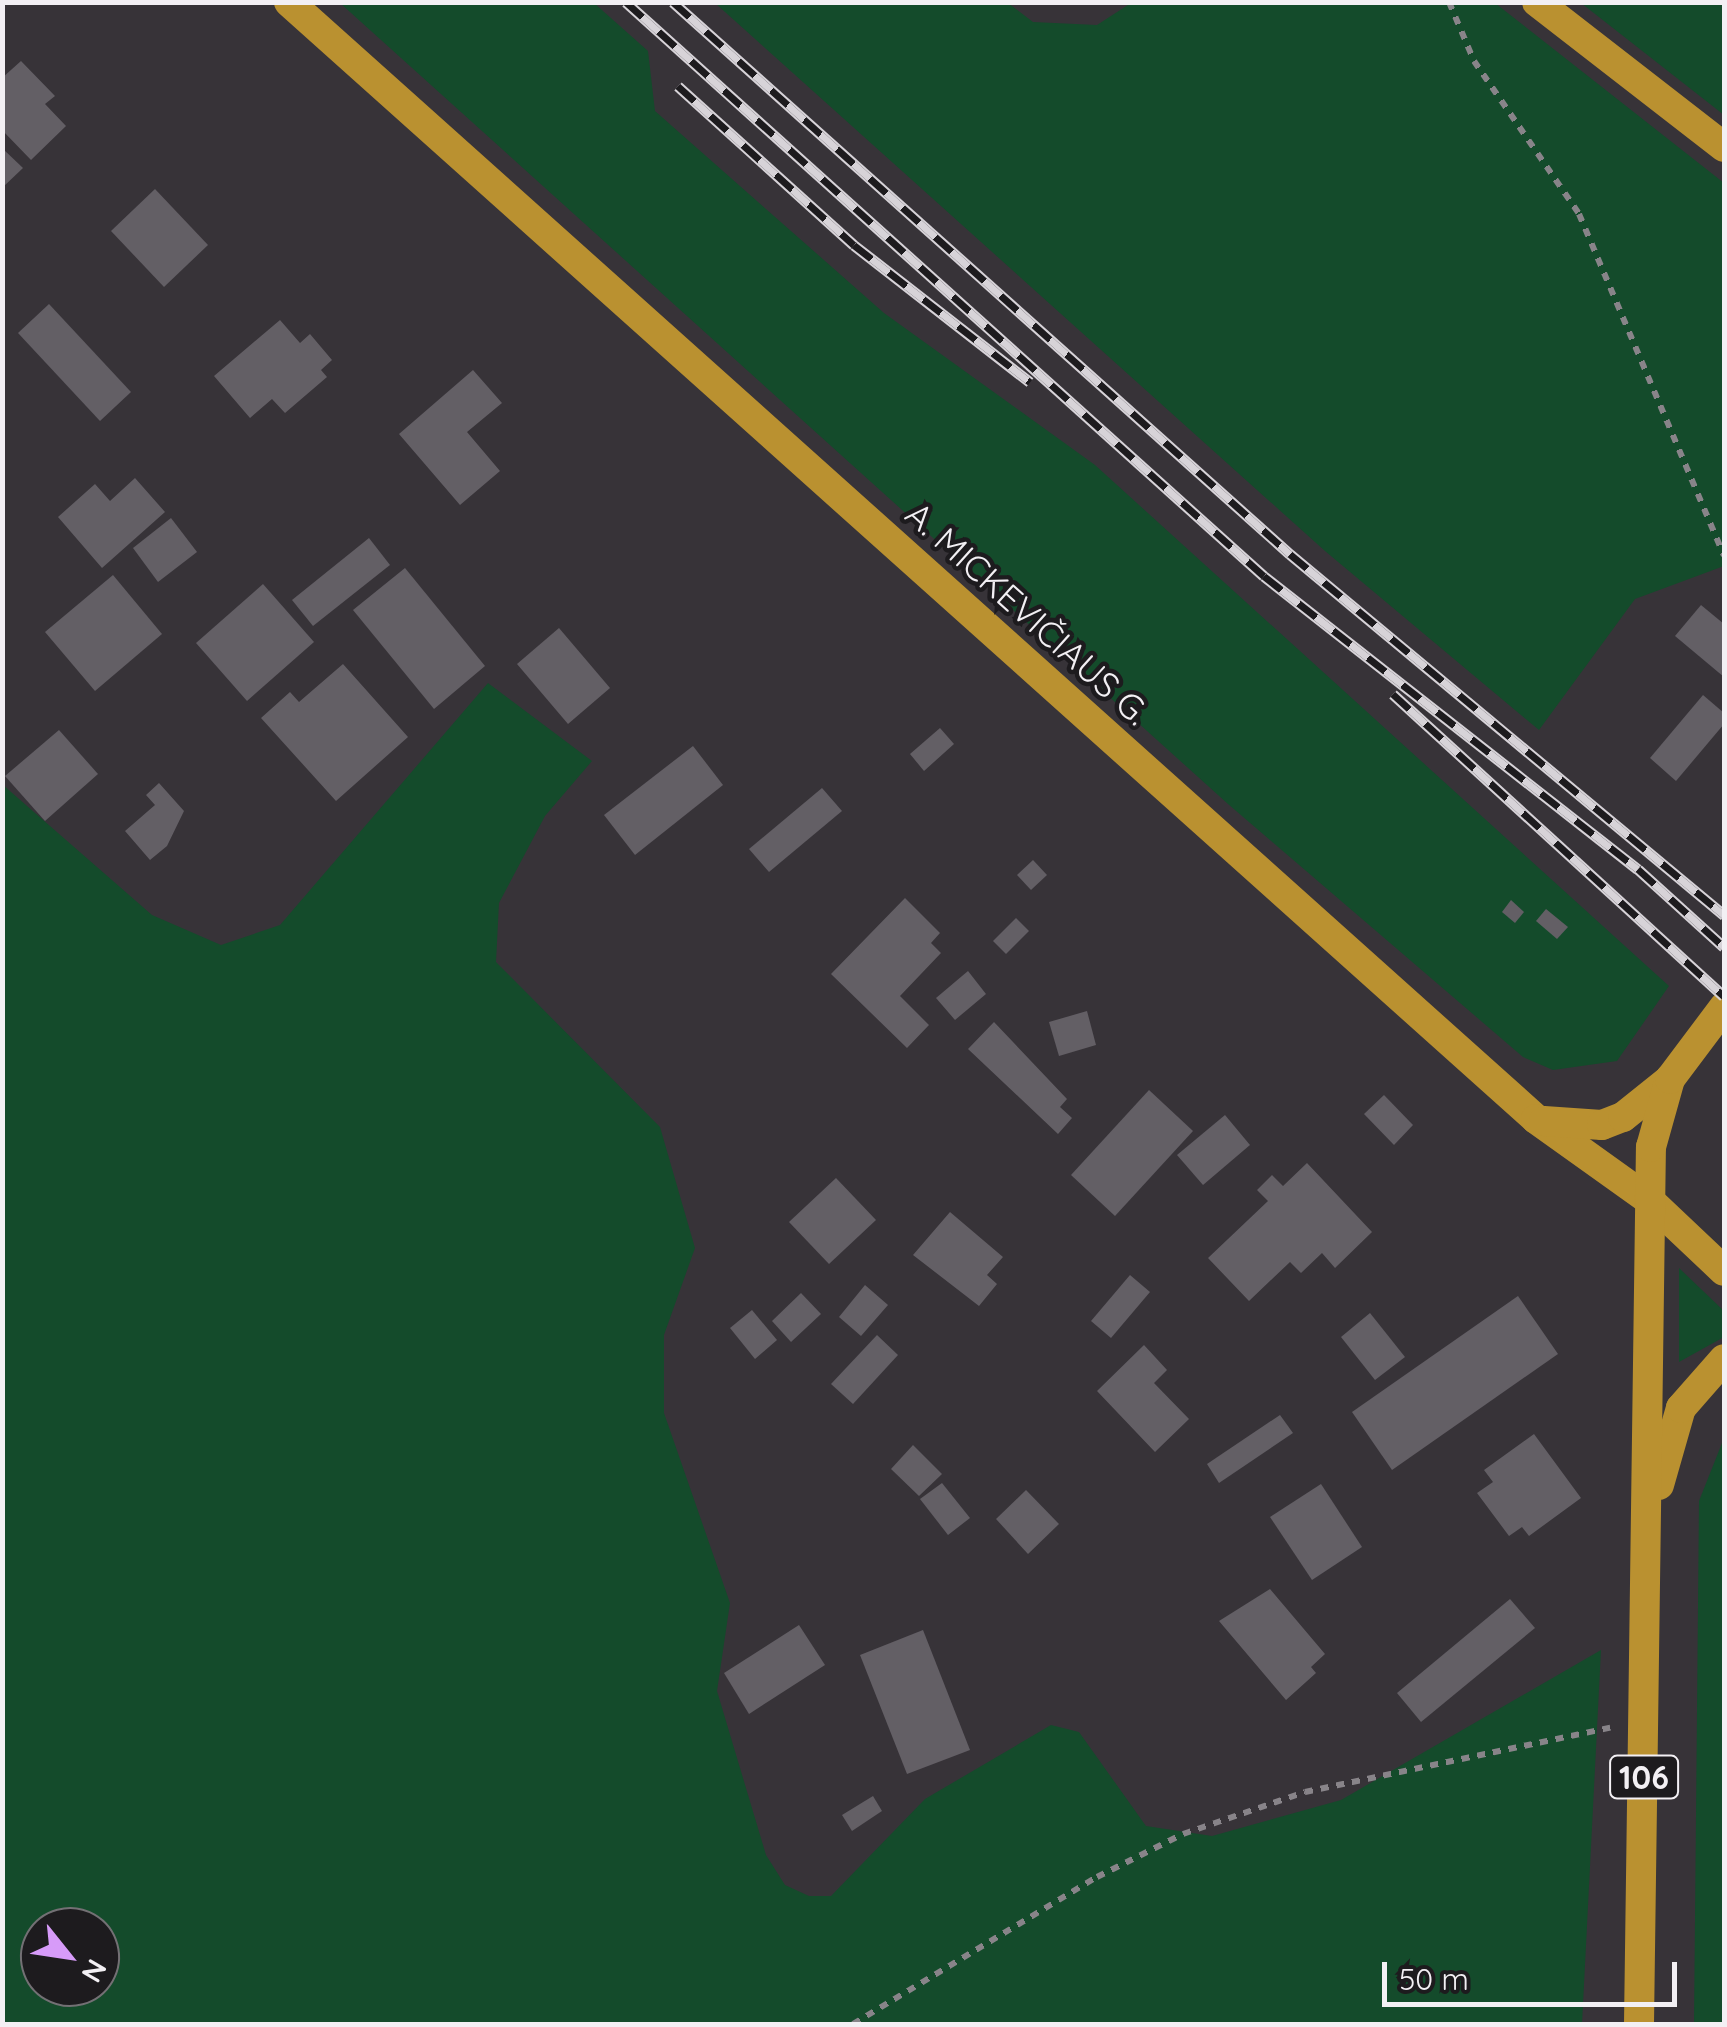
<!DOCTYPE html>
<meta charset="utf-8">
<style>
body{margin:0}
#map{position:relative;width:1727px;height:2027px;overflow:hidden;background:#373338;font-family:Quicksand,sans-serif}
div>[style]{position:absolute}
.green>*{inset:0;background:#144b2b}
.building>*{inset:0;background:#635f65}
.path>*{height:6px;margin-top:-3px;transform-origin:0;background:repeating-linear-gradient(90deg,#888489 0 8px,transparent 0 16px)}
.major>*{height:30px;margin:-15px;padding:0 15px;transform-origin:15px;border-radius:15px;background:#ba9130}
.rail>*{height:11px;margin-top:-5.5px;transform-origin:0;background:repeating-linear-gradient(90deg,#1d1b1e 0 22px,#d7d3d8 0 44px);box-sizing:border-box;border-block:2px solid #d7d3d8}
span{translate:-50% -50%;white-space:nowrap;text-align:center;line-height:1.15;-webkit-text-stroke:9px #1d1b1e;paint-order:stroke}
.shield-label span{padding:2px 8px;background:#1d1b1e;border:2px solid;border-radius:8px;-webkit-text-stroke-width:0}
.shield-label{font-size:32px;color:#f3f0f4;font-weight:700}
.street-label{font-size:35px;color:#f3f0f4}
.frame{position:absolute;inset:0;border:5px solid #f3f0f4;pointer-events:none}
.north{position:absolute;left:20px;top:1907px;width:100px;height:100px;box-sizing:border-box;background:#1d1b1e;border:2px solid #737074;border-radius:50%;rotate:120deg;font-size:28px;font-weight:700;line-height:40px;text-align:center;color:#f3f0f4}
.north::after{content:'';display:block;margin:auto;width:35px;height:45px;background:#d79bf9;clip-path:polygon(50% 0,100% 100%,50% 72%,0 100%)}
.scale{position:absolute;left:1382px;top:1962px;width:295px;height:45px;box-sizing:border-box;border:5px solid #f3f0f4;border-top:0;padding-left:12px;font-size:30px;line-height:35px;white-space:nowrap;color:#f3f0f4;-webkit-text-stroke:8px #1d1b1e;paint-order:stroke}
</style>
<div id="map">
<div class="green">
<div style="clip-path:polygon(340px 3px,594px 3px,648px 51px,655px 111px,884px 313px,1095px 465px,1669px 986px,1617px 1061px,1553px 1070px,1523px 1057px,1228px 804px)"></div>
<div style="clip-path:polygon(715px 3px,1008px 3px,1033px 22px,1097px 25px,1131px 3px,1495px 3px,1724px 183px,1724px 566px,1635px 599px,1539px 730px,1325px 551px)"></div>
<div style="clip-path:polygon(1581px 3px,1724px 3px,1724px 115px)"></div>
<div style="clip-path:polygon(evenodd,488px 683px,592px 761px,545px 816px,499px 903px,496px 962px,660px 1127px,695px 1248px,664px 1335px,664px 1413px,730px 1603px,717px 1691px,766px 1855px,785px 1885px,809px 1896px,831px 1896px,925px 1799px,1051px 1725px,1079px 1732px,1146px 1826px,1212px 1836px,1341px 1800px,1601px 1650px,1582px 2024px,3px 2024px,3px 785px,152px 915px,221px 945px,280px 925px,488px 683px,100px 1927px,100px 1987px,40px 1987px,40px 1927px,100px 1927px)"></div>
<div style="clip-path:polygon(1679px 1268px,1724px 1311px,1724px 1337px,1679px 1362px)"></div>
<div style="clip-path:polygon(1724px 1438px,1724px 2024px,1694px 2024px,1699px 1501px)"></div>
</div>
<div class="building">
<div style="clip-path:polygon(21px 61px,55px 96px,45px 104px,66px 126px,31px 160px,2px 130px,2px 78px)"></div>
<div style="clip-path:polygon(2px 148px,23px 168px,2px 188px)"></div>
<div style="clip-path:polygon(155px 189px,208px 245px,164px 287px,111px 231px)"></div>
<div style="clip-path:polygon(49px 304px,131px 392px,100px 421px,18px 333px)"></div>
<div style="clip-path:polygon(280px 320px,300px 343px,310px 334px,332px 360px,321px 370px,327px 377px,285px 413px,272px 399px,250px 418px,214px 376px)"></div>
<div style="clip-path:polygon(473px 370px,502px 403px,467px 432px,500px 471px,460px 505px,399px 434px)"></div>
<div style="clip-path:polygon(135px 478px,165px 512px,102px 568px,58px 517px,95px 484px,110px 501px)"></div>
<div style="clip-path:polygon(171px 518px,197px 552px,158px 582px,133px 548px)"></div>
<div style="clip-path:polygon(369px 538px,390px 565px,313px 626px,292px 600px)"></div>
<div style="clip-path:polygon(405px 568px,485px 666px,434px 709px,353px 610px)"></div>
<div style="clip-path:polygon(113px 575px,162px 634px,95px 691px,45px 632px)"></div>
<div style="clip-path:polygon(263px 584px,314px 642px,247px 701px,196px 643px)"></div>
<div style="clip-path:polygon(1701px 605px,1724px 624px,1724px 677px,1675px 636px)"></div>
<div style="clip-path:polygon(559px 628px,610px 688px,568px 724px,517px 664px)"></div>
<div style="clip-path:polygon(343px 664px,408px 737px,336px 801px,261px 718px,290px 692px,299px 702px)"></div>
<div style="clip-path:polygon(1703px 695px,1724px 713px,1724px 724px,1676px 781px,1650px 758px)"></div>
<div style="clip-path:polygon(940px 728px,954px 744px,924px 771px,910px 754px)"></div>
<div style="clip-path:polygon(59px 730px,98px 774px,45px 821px,5px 776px)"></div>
<div style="clip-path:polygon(693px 746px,723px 785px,635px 855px,604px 815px)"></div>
<div style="clip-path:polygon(159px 783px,184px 811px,167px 846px,150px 860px,125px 831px,155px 805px,146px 795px)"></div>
<div style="clip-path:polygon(822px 788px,842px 811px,769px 872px,749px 849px)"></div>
<div style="clip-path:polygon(1033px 860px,1047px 875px,1031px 890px,1017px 875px)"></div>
<div style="clip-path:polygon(905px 898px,940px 933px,931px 943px,941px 953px,900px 996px,929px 1025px,907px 1048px,831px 974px)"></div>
<div style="clip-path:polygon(1511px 900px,1524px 912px,1515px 923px,1502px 912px)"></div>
<div style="clip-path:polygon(1546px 909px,1568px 927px,1557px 939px,1536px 921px)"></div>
<div style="clip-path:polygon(1016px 918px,1029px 931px,1006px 954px,993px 941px)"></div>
<div style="clip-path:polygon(968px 971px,986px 994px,955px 1020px,936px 998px)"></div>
<div style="clip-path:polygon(1087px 1011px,1096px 1045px,1059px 1056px,1049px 1022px)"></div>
<div style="clip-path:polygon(994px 1022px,1067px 1099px,1060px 1107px,1072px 1118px,1058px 1134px,968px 1049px)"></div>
<div style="clip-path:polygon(1149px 1090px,1193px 1131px,1115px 1216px,1071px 1175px)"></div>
<div style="clip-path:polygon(1384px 1095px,1413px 1125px,1394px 1145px,1364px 1114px)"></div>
<div style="clip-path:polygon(1225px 1115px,1250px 1145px,1203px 1185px,1177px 1155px)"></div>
<div style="clip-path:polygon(1307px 1163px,1372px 1232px,1335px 1268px,1322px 1253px,1301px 1273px,1290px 1262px,1249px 1301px,1208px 1258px,1268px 1201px,1257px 1190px,1272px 1175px,1283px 1186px)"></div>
<div style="clip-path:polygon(836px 1178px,876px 1220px,829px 1264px,789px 1222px)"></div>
<div style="clip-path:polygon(950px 1212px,1003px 1257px,987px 1275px,997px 1284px,979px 1306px,913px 1255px)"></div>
<div style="clip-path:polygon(1130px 1275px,1150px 1292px,1111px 1338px,1091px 1321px)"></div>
<div style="clip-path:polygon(865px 1285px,888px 1305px,861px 1336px,839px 1317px)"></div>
<div style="clip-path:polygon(801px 1293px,821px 1314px,791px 1342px,772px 1321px)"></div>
<div style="clip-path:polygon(1518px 1296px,1558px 1354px,1392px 1470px,1352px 1412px)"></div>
<div style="clip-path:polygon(752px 1310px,777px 1340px,755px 1359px,730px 1328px)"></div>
<div style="clip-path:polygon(1370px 1313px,1405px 1357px,1375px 1380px,1341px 1337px)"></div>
<div style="clip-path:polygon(877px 1335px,898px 1355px,853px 1404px,831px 1384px)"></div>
<div style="clip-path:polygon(1144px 1345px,1167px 1370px,1154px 1383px,1189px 1419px,1155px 1452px,1097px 1391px)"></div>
<div style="clip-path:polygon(1280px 1415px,1293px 1433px,1219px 1483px,1207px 1464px)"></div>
<div style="clip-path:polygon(1534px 1434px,1581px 1498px,1529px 1536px,1522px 1527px,1509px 1536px,1477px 1493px,1493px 1482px,1484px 1470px)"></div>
<div style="clip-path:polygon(913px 1445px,942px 1474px,919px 1496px,891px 1469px)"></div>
<div style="clip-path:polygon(942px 1483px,970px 1518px,948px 1535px,920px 1499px)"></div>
<div style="clip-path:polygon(1321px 1484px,1362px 1547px,1312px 1580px,1270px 1517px)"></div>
<div style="clip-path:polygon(1026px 1490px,1059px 1524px,1028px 1554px,996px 1519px)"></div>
<div style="clip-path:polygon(1270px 1589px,1325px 1654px,1311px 1667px,1316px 1673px,1286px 1700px,1219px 1621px)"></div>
<div style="clip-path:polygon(1510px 1599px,1535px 1628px,1421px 1722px,1397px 1693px)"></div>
<div style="clip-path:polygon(799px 1625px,825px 1665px,749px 1714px,724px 1673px)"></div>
<div style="clip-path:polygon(923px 1630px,970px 1750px,907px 1774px,860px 1655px)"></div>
<div style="clip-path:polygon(873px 1796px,882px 1811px,852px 1831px,842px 1815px)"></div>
</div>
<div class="path">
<div style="left:1449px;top:2px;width:64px;rotate:67deg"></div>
<div style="left:1474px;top:61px;width:186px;rotate:55.5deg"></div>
<div style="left:1579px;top:214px;width:371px;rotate:67deg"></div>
<div style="left:853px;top:2024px;width:285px;rotate:-31.1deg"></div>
<div style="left:1097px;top:1877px;width:96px;rotate:-26.6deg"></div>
<div style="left:1183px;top:1834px;width:129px;rotate:-19deg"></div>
<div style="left:1305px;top:1792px;width:312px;rotate:-11.9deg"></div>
</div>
<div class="major">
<div style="left:289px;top:2px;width:1674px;rotate:41.85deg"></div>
<div style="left:1536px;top:1119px;width:139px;rotate:35.6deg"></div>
<div style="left:1649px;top:1200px;width:103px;rotate:43.4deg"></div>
<div style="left:1537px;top:2px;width:237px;rotate:37.8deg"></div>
<div style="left:1544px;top:1121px;width:58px;rotate:3.9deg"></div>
<div style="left:1602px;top:1125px;width:22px;rotate:-21deg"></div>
<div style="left:1623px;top:1117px;width:58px;rotate:-38.7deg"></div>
<div style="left:1659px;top:1485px;width:80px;rotate:-74.1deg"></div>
<div style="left:1681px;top:1408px;width:65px;rotate:-48.7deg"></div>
<div style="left:1639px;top:2024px;width:877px;rotate:-89.22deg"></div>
<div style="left:1651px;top:1147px;width:71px;rotate:-74.4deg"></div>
<div style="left:1670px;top:1079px;width:90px;rotate:-53.1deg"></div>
</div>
<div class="rail">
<div style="left:626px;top:2px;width:858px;rotate:41.98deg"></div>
<div style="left:1264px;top:576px;width:475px;rotate:38.1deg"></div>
<div style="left:1638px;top:869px;width:116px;rotate:42.2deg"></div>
<div style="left:673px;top:2px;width:828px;rotate:41.82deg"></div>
<div style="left:1290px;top:554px;width:565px;rotate:39.75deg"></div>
<div style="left:678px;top:86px;width:237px;rotate:42.1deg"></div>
<div style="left:854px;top:245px;width:223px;rotate:37.9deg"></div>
<div style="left:1393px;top:694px;width:448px;rotate:42.4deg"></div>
</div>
<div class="shield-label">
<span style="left:1644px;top:1777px">106</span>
</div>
<div class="street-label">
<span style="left:1028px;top:613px;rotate:42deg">A. MICKEVIČIAUS G.</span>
</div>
<div class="frame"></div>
<div class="north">N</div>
<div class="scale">50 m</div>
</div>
